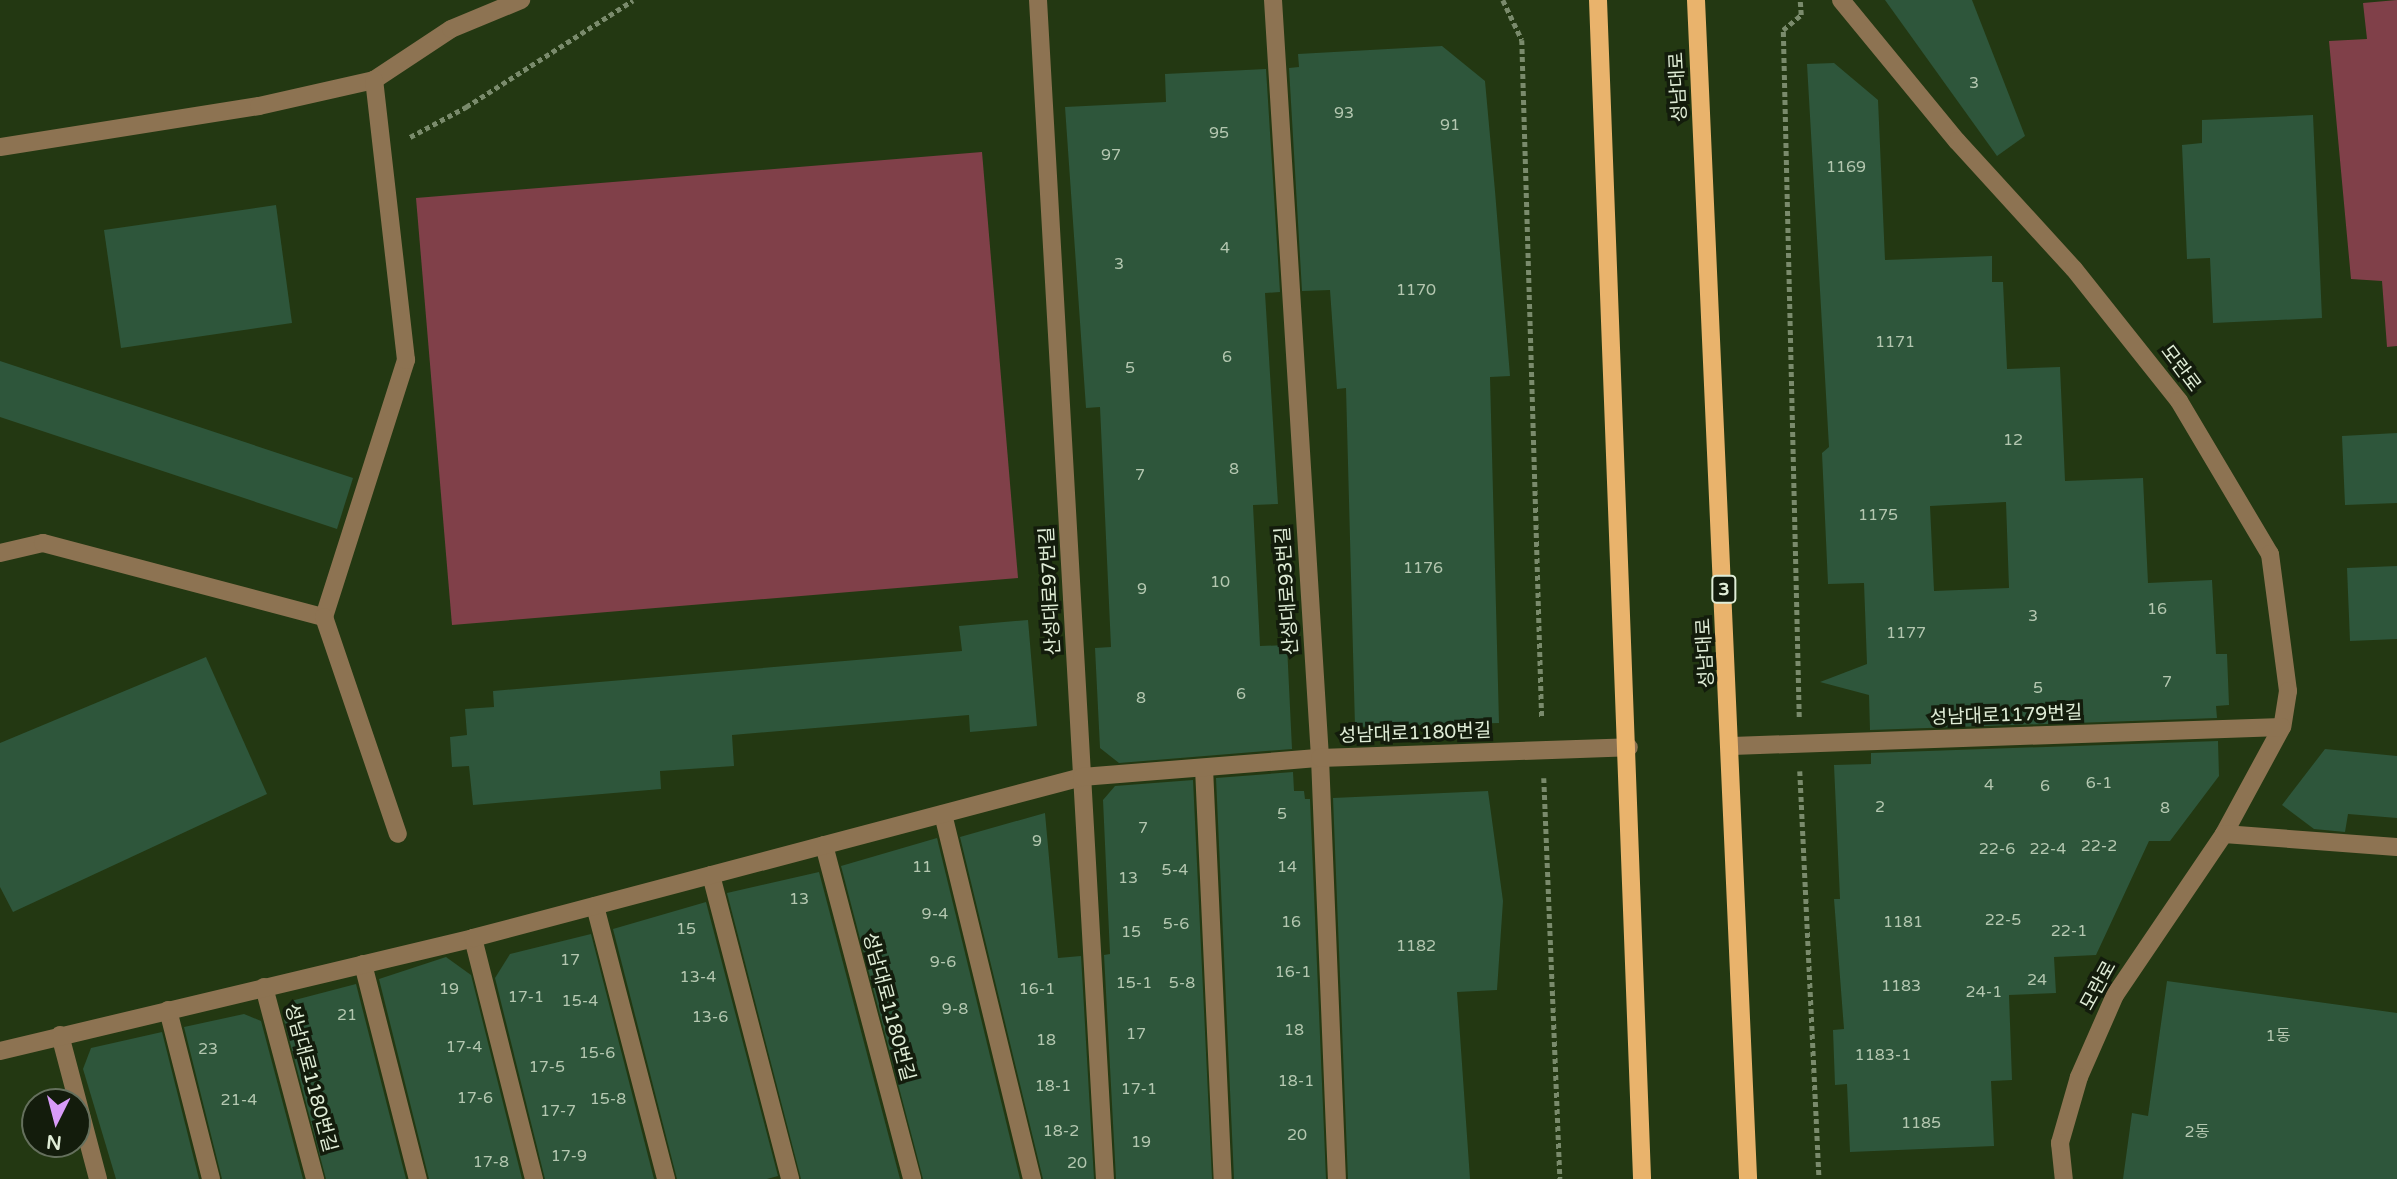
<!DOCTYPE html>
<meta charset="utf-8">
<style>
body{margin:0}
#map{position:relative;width:2397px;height:1179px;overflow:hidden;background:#233812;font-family:"Varela Round","Noto Sans KR",sans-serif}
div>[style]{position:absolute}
.green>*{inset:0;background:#804049}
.building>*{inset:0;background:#2e563b}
.path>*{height:4.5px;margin-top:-2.25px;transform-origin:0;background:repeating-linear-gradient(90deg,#7a8b6c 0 5px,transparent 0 8.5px)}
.minor>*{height:18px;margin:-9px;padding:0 9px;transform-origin:9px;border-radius:9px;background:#8d7352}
.major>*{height:18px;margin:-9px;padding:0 9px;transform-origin:9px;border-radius:9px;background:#e9b36c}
span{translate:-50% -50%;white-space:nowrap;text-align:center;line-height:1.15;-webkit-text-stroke:7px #131c0c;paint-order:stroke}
.number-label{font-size:16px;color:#b4c7b0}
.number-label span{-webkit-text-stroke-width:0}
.shield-label span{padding:2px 5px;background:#131c0c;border:2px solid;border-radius:5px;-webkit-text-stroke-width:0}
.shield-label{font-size:18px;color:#e0edd7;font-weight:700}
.street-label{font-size:19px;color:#e0edd7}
.north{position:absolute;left:21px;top:1088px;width:70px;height:70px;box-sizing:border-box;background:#131c0c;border:2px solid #65705d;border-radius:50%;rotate:186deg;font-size:19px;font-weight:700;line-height:28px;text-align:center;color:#e0edd7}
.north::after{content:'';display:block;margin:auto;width:24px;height:32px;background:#d89bf8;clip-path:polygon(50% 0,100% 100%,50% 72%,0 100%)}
</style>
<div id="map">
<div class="green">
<div style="clip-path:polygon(2397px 0,2397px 346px,2387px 347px,2382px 281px,2351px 279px,2329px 41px,2367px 39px,2363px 3px)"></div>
<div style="clip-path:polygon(982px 152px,1018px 578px,452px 625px,416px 198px)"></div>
</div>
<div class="building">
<div style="clip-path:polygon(1885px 0,1972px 0,2025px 136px,1997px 156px)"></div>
<div style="clip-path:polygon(1442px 46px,1485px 81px,1495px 191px,1510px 376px,1490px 377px,1499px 723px,1355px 727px,1346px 388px,1337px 389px,1330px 290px,1302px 291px,1289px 68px,1299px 67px,1298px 54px)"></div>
<div style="clip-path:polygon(evenodd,1834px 63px,1878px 100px,1885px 260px,1992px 256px,1992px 282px,2003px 282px,2007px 369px,2060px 367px,2065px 481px,2143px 478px,2148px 583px,2212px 580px,2216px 654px,2227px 654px,2229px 705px,2216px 706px,2217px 718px,1870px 730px,1869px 695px,1820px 682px,1867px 664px,1864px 583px,1828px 584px,1822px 453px,1829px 447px,1807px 64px,1834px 63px,2006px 502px,2009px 588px,1934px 591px,1930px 506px,2006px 502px)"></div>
<div style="clip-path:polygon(1266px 69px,1280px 292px,1265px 293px,1278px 504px,1253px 505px,1260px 646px,1287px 645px,1292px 749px,1119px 763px,1100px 748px,1095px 648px,1111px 647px,1100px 407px,1086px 408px,1065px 107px,1166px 102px,1165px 74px)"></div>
<div style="clip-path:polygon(2313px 115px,2322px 318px,2213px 323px,2210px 258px,2187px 259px,2182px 145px,2202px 143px,2202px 120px)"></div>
<div style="clip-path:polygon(276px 205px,292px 323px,121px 348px,104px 230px)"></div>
<div style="clip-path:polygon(0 361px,353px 478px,337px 529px,0 417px)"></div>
<div style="clip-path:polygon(2397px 433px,2397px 503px,2345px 505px,2342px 436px)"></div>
<div style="clip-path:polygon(2397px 566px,2397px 639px,2350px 641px,2347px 568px)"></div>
<div style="clip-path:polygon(1028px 620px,1037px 726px,970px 732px,969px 715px,732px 735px,734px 766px,660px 771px,661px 789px,473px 805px,469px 766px,452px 767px,450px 737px,467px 735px,465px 709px,494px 707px,493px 691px,962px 651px,959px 626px)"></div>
<div style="clip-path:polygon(206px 657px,267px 794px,13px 912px,0 887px,0 743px)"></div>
<div style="clip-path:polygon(2218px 741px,2219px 776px,2170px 841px,2149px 841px,2096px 955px,2054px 957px,2056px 993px,2009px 995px,2012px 1080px,1991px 1081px,1994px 1146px,1850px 1152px,1847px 1084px,1835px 1085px,1833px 1030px,1844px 1029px,1834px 899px,1840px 899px,1834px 765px,1871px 764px,1871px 753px)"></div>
<div style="clip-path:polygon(2325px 749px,2397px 756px,2397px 818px,2348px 814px,2345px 832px,2314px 829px,2282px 805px)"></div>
<div style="clip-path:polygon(1293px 772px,1294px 791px,1304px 791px,1305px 799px,1310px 799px,1326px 1179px,1234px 1179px,1216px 778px)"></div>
<div style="clip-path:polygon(1193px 780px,1212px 1179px,1116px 1179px,1104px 955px,1110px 954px,1103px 800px,1115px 786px)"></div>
<div style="clip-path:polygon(1488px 791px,1503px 901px,1497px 990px,1457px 992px,1470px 1179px,1348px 1179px,1333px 798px)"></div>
<div style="clip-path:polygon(1045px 813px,1058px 958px,1081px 956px,1094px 1179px,1043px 1179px,960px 837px)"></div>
<div style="clip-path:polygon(937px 838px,1020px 1179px,923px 1179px,841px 866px)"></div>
<div style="clip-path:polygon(819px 872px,900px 1179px,801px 1179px,727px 893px)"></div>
<div style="clip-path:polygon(706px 902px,778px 1176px,767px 1179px,677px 1179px,613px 929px)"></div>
<div style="clip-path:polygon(591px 934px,654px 1179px,545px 1179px,495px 978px,510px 954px)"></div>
<div style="clip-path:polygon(446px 957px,471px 975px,522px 1179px,429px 1179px,379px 979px)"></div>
<div style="clip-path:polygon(2167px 981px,2397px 1013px,2397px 1179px,2123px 1179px,2132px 1113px,2148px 1116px)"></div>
<div style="clip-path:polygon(356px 984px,406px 1179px,326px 1179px,284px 1020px,291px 1001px)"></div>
<div style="clip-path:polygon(244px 1014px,261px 1021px,303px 1179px,222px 1179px,184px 1027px)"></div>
<div style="clip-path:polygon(162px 1032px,199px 1179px,116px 1179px,83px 1069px,91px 1048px)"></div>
</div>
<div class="path">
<div style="left:1503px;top:0;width:44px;rotate:64.6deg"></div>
<div style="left:1522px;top:40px;width:680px;rotate:88.32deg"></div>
<div style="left:410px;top:137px;width:64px;rotate:-28.2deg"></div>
<div style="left:466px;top:107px;width:198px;rotate:-32.6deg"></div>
<div style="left:1799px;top:717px;width:687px;rotate:-91.33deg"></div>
<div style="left:1783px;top:30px;width:23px;rotate:-40deg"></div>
<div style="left:1801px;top:15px;width:15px;rotate:-94deg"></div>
<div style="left:1800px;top:771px;width:408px;rotate:87.3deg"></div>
<div style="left:1544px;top:778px;width:401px;rotate:87.7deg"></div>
</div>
<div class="minor">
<div style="left:1038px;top:0;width:1181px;rotate:86.75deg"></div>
<div style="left:1273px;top:0;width:759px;rotate:86.45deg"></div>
<div style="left:1320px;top:758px;width:421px;rotate:87.7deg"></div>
<div style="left:1841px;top:0;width:183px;rotate:50.6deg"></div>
<div style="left:1957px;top:141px;width:173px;rotate:47.6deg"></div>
<div style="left:2074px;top:269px;width:169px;rotate:51.5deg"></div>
<div style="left:2179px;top:401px;width:178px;rotate:59.3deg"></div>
<div style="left:2270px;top:554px;width:138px;rotate:82.5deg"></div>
<div style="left:2288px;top:691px;width:36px;rotate:99deg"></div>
<div style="left:2282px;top:727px;width:122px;rotate:118.5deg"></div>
<div style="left:2224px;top:834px;width:194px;rotate:124.1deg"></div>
<div style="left:2115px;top:995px;width:90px;rotate:113.7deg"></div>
<div style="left:2079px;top:1077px;width:69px;rotate:106.1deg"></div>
<div style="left:2060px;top:1143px;width:36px;rotate:84deg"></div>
<div style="left:0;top:147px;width:262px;rotate:-9deg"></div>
<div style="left:259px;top:106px;width:118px;rotate:-12.7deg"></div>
<div style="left:374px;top:80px;width:92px;rotate:-33.5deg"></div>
<div style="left:451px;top:29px;width:76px;rotate:-22.5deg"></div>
<div style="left:0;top:553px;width:44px;rotate:-13.1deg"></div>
<div style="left:43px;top:543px;width:291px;rotate:14.8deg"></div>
<div style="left:324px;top:617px;width:270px;rotate:-72.3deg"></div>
<div style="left:406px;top:360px;width:282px;rotate:-96.5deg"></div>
<div style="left:324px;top:617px;width:229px;rotate:71.2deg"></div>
<div style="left:1732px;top:746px;width:550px;rotate:-1.98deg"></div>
<div style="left:1204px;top:768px;width:411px;rotate:87.4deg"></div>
<div style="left:943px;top:814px;width:376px;rotate:76.3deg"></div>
<div style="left:2224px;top:834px;width:173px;rotate:4.3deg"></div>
<div style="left:824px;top:845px;width:345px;rotate:75.2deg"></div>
<div style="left:711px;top:875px;width:314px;rotate:75.4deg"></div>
<div style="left:595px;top:906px;width:282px;rotate:75.4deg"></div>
<div style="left:473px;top:938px;width:249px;rotate:75.8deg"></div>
<div style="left:363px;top:964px;width:222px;rotate:75.7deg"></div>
<div style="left:264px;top:987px;width:199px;rotate:75.1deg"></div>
<div style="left:168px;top:1010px;width:174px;rotate:75.7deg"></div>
<div style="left:60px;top:1035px;width:149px;rotate:75.2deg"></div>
<div style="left:0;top:1051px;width:486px;rotate:-13.4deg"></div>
<div style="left:473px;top:938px;width:630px;rotate:-14.81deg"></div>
<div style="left:1082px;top:777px;width:239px;rotate:-4.6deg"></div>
<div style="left:1320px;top:758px;width:309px;rotate:-2deg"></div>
</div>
<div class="major">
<div style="left:1598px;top:0;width:1180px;rotate:87.86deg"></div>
<div style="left:1696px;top:0;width:1180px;rotate:87.47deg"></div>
</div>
<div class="number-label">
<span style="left:1974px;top:83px">3</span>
<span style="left:1344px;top:113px">93</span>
<span style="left:1450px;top:125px">91</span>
<span style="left:1219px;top:133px">95</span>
<span style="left:1111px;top:155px">97</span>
<span style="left:1846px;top:167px">1169</span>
<span style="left:1225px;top:248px">4</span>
<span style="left:1119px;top:264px">3</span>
<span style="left:1416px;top:290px">1170</span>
<span style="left:1895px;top:342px">1171</span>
<span style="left:1227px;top:357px">6</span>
<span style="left:1130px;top:368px">5</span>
<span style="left:2013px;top:440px">12</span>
<span style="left:1234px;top:469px">8</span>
<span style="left:1140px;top:475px">7</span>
<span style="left:1878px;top:515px">1175</span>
<span style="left:1423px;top:568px">1176</span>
<span style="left:1220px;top:582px">10</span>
<span style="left:1142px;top:589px">9</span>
<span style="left:2157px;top:609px">16</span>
<span style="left:2033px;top:616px">3</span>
<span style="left:1906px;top:633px">1177</span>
<span style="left:2167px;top:682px">7</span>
<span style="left:2038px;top:688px">5</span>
<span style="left:1241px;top:694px">6</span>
<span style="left:1141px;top:698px">8</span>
<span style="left:2099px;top:783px">6-1</span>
<span style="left:1989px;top:785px">4</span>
<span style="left:2045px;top:786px">6</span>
<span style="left:1880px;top:807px">2</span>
<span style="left:2165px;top:808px">8</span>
<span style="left:1282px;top:814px">5</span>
<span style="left:1143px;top:828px">7</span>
<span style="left:1037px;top:841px">9</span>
<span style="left:2099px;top:846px">22-2</span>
<span style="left:1997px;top:849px">22-6</span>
<span style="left:2048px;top:849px">22-4</span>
<span style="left:922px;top:867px">11</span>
<span style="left:1287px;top:867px">14</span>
<span style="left:1175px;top:870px">5-4</span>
<span style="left:1128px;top:878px">13</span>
<span style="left:799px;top:899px">13</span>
<span style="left:935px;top:914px">9-4</span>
<span style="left:2003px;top:920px">22-5</span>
<span style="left:1291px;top:922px">16</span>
<span style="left:1903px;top:922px">1181</span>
<span style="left:1176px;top:924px">5-6</span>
<span style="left:686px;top:929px">15</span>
<span style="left:2069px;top:931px">22-1</span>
<span style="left:1131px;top:932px">15</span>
<span style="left:1416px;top:946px">1182</span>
<span style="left:570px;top:960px">17</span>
<span style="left:943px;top:962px">9-6</span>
<span style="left:1293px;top:972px">16-1</span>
<span style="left:698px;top:977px">13-4</span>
<span style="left:2037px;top:980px">24</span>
<span style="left:1134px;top:983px">15-1</span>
<span style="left:1182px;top:983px">5-8</span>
<span style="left:1901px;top:986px">1183</span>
<span style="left:449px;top:989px">19</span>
<span style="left:1037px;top:989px">16-1</span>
<span style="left:1984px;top:992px">24-1</span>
<span style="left:526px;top:997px">17-1</span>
<span style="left:580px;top:1001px">15-4</span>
<span style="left:955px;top:1009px">9-8</span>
<span style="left:347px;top:1015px">21</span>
<span style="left:710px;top:1017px">13-6</span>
<span style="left:1294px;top:1030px">18</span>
<span style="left:1136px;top:1034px">17</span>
<span style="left:2278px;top:1036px">1동</span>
<span style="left:1046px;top:1040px">18</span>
<span style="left:464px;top:1047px">17-4</span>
<span style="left:208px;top:1049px">23</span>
<span style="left:597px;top:1053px">15-6</span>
<span style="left:1883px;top:1055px">1183-1</span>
<span style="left:547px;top:1067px">17-5</span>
<span style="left:1296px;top:1081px">18-1</span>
<span style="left:1053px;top:1086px">18-1</span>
<span style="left:1139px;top:1089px">17-1</span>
<span style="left:475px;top:1098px">17-6</span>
<span style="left:608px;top:1099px">15-8</span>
<span style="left:239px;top:1100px">21-4</span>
<span style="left:558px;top:1111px">17-7</span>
<span style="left:1921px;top:1123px">1185</span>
<span style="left:1061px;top:1131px">18-2</span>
<span style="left:2197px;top:1132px">2동</span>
<span style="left:1297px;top:1135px">20</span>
<span style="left:1141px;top:1142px">19</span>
<span style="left:569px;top:1156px">17-9</span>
<span style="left:491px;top:1162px">17-8</span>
<span style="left:1077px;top:1163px">20</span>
</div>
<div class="shield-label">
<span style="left:1724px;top:589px">3</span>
</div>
<div class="street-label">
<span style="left:1679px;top:87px;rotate:-93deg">성남대로</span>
<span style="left:2180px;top:369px;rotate:53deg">모란로</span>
<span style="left:1051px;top:591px;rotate:-93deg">산성대로97번길</span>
<span style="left:1288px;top:591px;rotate:-94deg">산성대로93번길</span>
<span style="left:1706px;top:653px;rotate:-93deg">성남대로</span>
<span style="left:2006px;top:716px;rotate:-2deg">성남대로1179번길</span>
<span style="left:1415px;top:734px;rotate:-2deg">성남대로1180번길</span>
<span style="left:2099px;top:986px;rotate:-61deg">모란로</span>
<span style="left:888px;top:1007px;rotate:75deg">성남대로1180번길</span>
<span style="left:310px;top:1078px;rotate:75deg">성남대로1180번길</span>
</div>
<div class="north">N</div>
</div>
